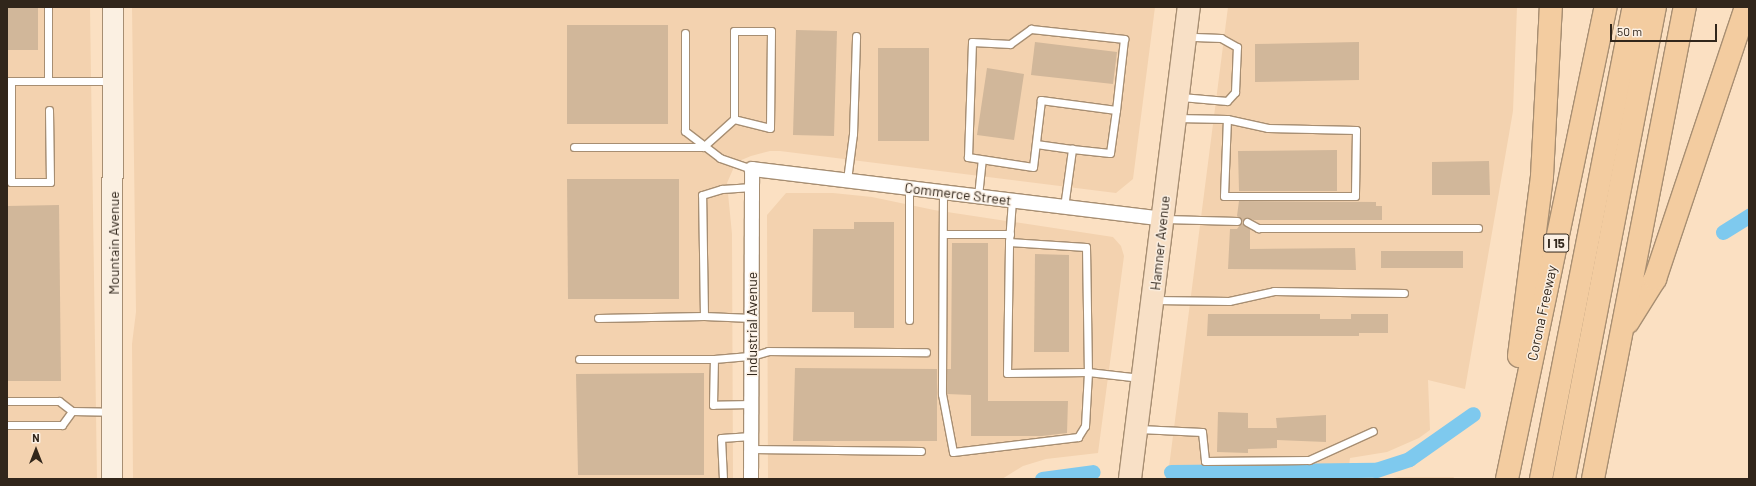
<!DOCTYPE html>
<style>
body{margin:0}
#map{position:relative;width:1756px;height:486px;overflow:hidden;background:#fbe0c2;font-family:Barlow,sans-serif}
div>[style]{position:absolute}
.built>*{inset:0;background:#f3d2af}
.canal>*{height:15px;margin:-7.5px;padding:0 7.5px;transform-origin:7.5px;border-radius:7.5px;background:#7ec9ee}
.building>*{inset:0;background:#d1b79a}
.roads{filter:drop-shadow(1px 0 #a78e72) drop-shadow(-1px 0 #a78e72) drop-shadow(0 1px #a78e72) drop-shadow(0 -1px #a78e72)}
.lane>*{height:7px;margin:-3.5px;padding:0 3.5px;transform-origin:3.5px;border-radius:3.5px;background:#fff}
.street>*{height:14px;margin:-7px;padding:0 7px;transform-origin:7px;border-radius:7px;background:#fff}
.secondary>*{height:20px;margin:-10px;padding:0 10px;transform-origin:10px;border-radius:10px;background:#fbf0e2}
.primary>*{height:22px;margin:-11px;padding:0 11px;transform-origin:11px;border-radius:11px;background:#f8e0c6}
.highway>*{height:22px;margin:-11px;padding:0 11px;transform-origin:11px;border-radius:11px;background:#f3cca0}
span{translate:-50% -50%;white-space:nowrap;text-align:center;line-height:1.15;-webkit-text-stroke:3px #fbf0e4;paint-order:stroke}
.shield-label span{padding:1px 3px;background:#fbf0e4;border:1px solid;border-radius:3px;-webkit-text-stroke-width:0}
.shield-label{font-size:13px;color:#31261b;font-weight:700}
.street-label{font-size:14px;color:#31261b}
.frame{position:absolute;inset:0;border:8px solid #31261b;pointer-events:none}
.north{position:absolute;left:16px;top:430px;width:40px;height:40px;-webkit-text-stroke:3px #fbf0e4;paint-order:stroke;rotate:0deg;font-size:11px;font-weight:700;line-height:16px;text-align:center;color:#31261b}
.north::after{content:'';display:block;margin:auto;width:14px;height:18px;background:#31261b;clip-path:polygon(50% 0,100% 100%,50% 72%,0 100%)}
.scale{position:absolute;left:1610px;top:24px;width:107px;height:18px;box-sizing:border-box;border:2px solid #31261b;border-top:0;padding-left:5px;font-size:12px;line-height:14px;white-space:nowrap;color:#31261b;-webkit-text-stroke:3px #fbf0e4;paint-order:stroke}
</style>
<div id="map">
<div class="built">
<div style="clip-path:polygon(7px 7px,90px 7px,97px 479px,7px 479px)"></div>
<div style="clip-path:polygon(132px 7px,1155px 7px,1133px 179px,1116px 193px,780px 151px,770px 151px,751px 156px,739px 161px,734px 167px,727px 183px,732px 234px,733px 479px,133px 479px,132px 344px,136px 312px)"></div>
<div style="clip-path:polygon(1228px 7px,1517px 7px,1513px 111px,1465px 389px,1428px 380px,1430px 430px,1419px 438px,1387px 452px,1350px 458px,1349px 466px,1169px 467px)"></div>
<div style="clip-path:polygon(786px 193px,833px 193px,872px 197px,934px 210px,1113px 237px,1121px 246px,1124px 256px,1098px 453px,1046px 459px,1023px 466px,1002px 479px,768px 479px,767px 215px)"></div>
<div style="clip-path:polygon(1399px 477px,1454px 477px,1453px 479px,1387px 479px)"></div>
</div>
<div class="canal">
<div style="left:1723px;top:232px;width:31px;rotate:-32deg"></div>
<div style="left:1171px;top:472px;width:205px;rotate:-0.6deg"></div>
<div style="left:1376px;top:470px;width:35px;rotate:-18deg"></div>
<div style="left:1409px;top:459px;width:78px;rotate:-35.1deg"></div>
<div style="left:1042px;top:479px;width:51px;rotate:-7.8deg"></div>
</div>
<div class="building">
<div style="clip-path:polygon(7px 7px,38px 7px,38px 50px,7px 50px)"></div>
<div style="clip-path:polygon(567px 25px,668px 25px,668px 124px,567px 124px)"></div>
<div style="clip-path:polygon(796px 30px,837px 31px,834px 136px,793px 135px)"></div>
<div style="clip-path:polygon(1035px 42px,1117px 52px,1113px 84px,1031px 75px)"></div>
<div style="clip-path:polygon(1359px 42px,1359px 80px,1255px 82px,1255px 44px)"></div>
<div style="clip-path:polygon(878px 48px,929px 48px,929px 141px,878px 141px)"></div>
<div style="clip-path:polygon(987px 68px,1024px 74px,1014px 140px,977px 135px)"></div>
<div style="clip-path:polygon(1337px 150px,1337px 191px,1239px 191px,1238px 151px)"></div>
<div style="clip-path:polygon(1489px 161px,1490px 195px,1432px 195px,1432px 162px)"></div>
<div style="clip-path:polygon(567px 179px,679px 179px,679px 299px,568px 299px)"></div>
<div style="clip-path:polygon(1239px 201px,1376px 202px,1376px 206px,1382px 206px,1382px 220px,1254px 220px,1245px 218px,1242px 223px,1250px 229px,1250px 249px,1355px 248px,1356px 270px,1228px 269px,1230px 229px,1237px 229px,1242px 222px,1237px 216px)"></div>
<div style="clip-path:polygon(59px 205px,61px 381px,7px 381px,7px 206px)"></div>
<div style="clip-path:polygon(854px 222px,894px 222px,894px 328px,854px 328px,854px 312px,812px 312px,813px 229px,854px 229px)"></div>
<div style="clip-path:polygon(952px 243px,988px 243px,988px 401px,1068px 401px,1067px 433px,1042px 436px,971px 436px,971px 395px,947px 394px,947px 369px,951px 369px)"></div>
<div style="clip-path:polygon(1381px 251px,1463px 251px,1463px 268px,1381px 268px)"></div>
<div style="clip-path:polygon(1035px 254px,1069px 255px,1069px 352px,1034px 352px)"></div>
<div style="clip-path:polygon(1208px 314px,1320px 314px,1320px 319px,1351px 319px,1351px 314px,1388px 314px,1388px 333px,1359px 333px,1359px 336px,1207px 336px)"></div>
<div style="clip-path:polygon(795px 368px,937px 369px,937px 441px,793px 441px)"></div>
<div style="clip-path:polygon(704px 373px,704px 475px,578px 475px,576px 374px)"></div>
<div style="clip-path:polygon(1218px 412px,1248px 413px,1248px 428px,1277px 428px,1276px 418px,1326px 415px,1326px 442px,1277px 440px,1277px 448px,1248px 449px,1248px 453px,1217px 452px)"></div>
</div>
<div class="roads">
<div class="lane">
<div style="left:48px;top:7px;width:74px;rotate:90deg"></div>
<div style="left:685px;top:33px;width:98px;rotate:90deg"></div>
<div style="left:685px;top:131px;width:44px;rotate:37.6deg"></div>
<div style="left:720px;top:158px;width:34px;rotate:19deg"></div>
<div style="left:8px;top:81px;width:103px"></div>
<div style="left:11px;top:81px;width:101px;rotate:90deg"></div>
<div style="left:11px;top:182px;width:39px"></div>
<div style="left:50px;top:182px;width:72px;rotate:-90.8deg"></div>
<div style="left:1181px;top:97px;width:46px;rotate:5deg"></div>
<div style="left:1227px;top:101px;width:12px;rotate:-48deg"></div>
<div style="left:1235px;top:92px;width:45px;rotate:-87.5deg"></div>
<div style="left:1237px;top:47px;width:18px;rotate:-151deg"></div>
<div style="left:1221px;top:38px;width:33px;rotate:-178deg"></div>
<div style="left:1176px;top:118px;width:51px;rotate:1.1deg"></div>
<div style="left:1227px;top:119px;width:42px;rotate:12.4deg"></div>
<div style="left:1268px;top:128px;width:88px;rotate:1.3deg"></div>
<div style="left:1356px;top:130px;width:66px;rotate:90.9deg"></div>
<div style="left:1355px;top:196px;width:131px;rotate:180deg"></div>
<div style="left:1224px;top:196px;width:77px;rotate:-87.8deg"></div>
<div style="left:1036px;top:144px;width:36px;rotate:8deg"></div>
<div style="left:574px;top:147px;width:129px"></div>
<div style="left:703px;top:147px;width:42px;rotate:-42.1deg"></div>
<div style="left:734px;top:119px;width:88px;rotate:-90deg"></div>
<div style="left:734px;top:31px;width:37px"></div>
<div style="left:771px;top:31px;width:97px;rotate:90.6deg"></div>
<div style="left:770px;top:128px;width:37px;rotate:-166deg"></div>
<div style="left:847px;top:180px;width:46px;rotate:-82.6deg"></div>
<div style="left:853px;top:134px;width:98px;rotate:-88.2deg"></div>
<div style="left:943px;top:192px;width:202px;rotate:90.3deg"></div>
<div style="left:942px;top:394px;width:59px;rotate:79.3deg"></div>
<div style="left:953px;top:452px;width:126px;rotate:-6.8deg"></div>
<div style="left:1078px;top:437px;width:13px;rotate:-58deg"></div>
<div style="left:1085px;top:426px;width:54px;rotate:-86.8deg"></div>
<div style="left:1088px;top:372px;width:81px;rotate:179.3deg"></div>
<div style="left:1007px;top:373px;width:131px;rotate:-89.1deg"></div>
<div style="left:978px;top:196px;width:36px;rotate:-84deg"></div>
<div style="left:1012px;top:200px;width:42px;rotate:94.1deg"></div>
<div style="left:1009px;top:242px;width:77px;rotate:3.7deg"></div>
<div style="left:1086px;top:247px;width:125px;rotate:89.1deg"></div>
<div style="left:1088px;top:372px;width:53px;rotate:6.5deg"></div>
<div style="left:1064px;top:207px;width:59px;rotate:-82.1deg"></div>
<div style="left:1072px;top:149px;width:38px;rotate:6deg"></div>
<div style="left:1110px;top:153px;width:43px;rotate:-82.1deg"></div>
<div style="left:1116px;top:110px;width:76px;rotate:-172.4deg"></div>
<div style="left:1041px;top:100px;width:67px;rotate:96.8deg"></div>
<div style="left:1033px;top:167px;width:66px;rotate:-171.3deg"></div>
<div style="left:968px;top:157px;width:115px;rotate:-88deg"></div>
<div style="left:972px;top:42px;width:38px;rotate:3deg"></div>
<div style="left:1010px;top:44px;width:26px;rotate:-36deg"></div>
<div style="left:1031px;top:29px;width:94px;rotate:6.1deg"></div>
<div style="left:1124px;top:39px;width:71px;rotate:96.4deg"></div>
<div style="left:1165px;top:219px;width:72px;rotate:1.6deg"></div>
<div style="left:1247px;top:222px;width:13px;rotate:29deg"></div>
<div style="left:1258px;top:228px;width:220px"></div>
<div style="left:943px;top:234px;width:67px"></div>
<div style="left:1154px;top:300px;width:75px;rotate:0.8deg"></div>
<div style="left:1229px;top:301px;width:46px;rotate:-12.5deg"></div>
<div style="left:1274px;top:291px;width:130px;rotate:0.9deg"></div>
<div style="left:598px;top:318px;width:106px;rotate:-1.1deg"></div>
<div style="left:752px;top:318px;width:48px;rotate:-177.6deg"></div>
<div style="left:704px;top:316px;width:121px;rotate:-90.9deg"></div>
<div style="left:702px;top:195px;width:21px;rotate:-17deg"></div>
<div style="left:722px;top:189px;width:30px;rotate:-4deg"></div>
<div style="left:909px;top:320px;width:132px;rotate:-90deg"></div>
<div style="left:579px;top:359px;width:135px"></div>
<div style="left:7px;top:401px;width:52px"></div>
<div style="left:59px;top:401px;width:16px;rotate:38deg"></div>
<div style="left:72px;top:411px;width:39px;rotate:1deg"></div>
<div style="left:752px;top:404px;width:39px;rotate:179deg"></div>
<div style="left:713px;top:405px;width:46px;rotate:-88.8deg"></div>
<div style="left:714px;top:359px;width:38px;rotate:-5deg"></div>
<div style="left:752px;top:356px;width:17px;rotate:-17deg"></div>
<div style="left:768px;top:351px;width:158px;rotate:0.4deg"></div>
<div style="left:7px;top:425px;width:55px"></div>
<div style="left:62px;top:425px;width:17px;rotate:-54deg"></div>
<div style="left:1139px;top:429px;width:63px;rotate:2.7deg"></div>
<div style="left:1202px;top:432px;width:29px;rotate:84deg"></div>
<div style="left:1205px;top:461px;width:104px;rotate:-0.6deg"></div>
<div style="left:1309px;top:460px;width:70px;rotate:-24.4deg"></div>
<div style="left:751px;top:449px;width:170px;rotate:0.7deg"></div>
<div style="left:723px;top:479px;width:41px;rotate:-92.8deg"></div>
<div style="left:721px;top:438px;width:30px;rotate:-4deg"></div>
</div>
<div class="street">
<div style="left:751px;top:479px;width:310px;rotate:-89.8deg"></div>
<div style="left:752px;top:169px;width:414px;rotate:6.9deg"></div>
</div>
<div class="secondary">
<div style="left:112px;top:479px;width:472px;rotate:-89.9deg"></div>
</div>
<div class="primary">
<div style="left:1130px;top:479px;width:476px;rotate:-82.9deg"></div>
</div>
<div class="highway">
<div style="left:1628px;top:322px;width:51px;rotate:-57.9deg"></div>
<div style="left:1655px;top:279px;width:287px;rotate:-71.5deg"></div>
<div style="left:1519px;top:356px;width:181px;rotate:-82.7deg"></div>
<div style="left:1542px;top:176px;width:169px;rotate:-87deg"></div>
<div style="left:1507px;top:479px;width:482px;rotate:-78.2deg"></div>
<div style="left:1541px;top:479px;width:481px;rotate:-78.9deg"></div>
<div style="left:1564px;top:479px;width:481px;rotate:-79.1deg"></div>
<div style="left:1593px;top:479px;width:481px;rotate:-79deg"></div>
</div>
</div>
<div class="shield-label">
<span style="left:1556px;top:243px">I 15</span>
</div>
<div class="street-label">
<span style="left:958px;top:194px;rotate:7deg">Commerce Street</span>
<span style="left:114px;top:243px;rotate:-90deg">Mountain Avenue</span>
<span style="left:1160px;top:243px;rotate:-84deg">Hamner Avenue</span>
<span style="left:1542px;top:313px;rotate:-78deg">Corona Freeway</span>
<span style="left:752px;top:324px;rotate:-90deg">Industrial Avenue</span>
</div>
<div class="frame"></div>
<div class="north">N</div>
<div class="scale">50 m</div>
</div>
